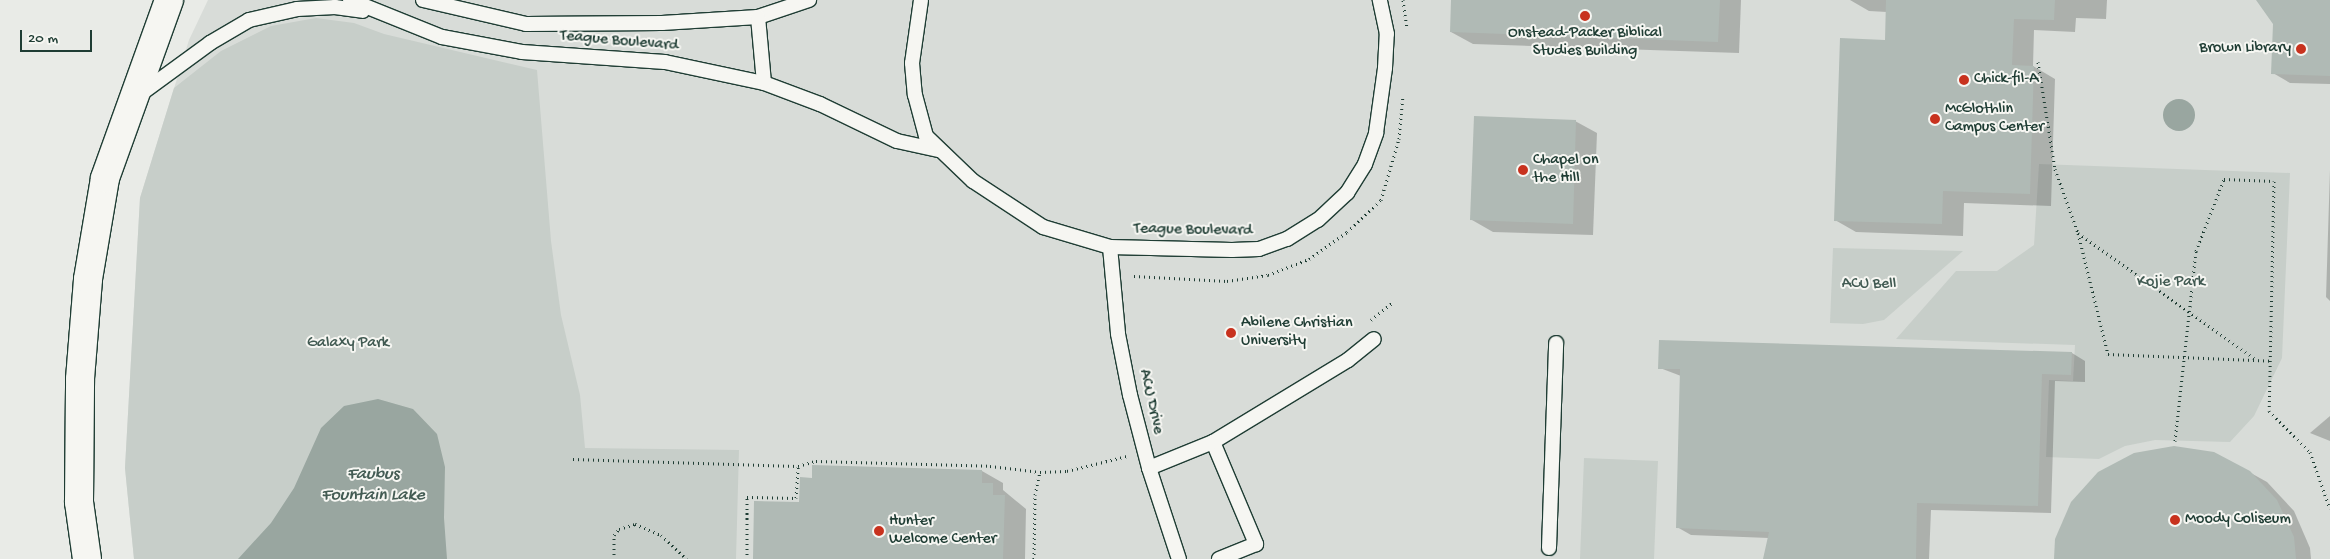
<!DOCTYPE html>
<style>
body{margin:0}
#map{position:relative;width:2330px;height:559px;overflow:hidden;background:#e9ebe7;font-family:"Gochi Hand",sans-serif}
div>[style]{position:absolute}
.built>*{inset:0;background:#d8dcd8}
.green>*{inset:0;background:#c7cec9}
.water>*{inset:0;background:#99a6a0}
.round{border-radius:50%}
.shadow>*{inset:0;background:#0003}
.building>*{inset:0;background:#b0bab5}
.path>*{height:3px;margin-top:-1.5px;transform-origin:0;background:repeating-linear-gradient(90deg,#1f3d34 0 1px,transparent 0 5px)}
.roads{filter:drop-shadow(1px 0 #1f3d34) drop-shadow(-1px 0 #1f3d34) drop-shadow(0 1px #1f3d34) drop-shadow(0 -1px #1f3d34)}
.service>*{height:14px;margin:-7px;padding:0 7px;transform-origin:7px;border-radius:7px;background:#f6f6f2}
.secondary>*{height:28px;margin:-14px;padding:0 14px;transform-origin:14px;border-radius:14px;background:#f6f6f2}
.dots>*{width:14px;height:14px;translate:-50% -50%;box-sizing:border-box;border:2px solid #f6f6f2;border-radius:50%}
span{translate:-50% -50%;white-space:nowrap;text-align:center;line-height:1.15;-webkit-text-stroke:4px #f6f6f2;paint-order:stroke}
.poi-label{font-size:16px;color:#1f3d34}
.right{translate:-100% -50%;text-align:right}
.left{translate:0 -50%;text-align:left}
.street-label{font-size:16px;color:#1f3d34}
.park-label{font-size:16px;color:#415a52}
.water-label{font-size:18px;color:#445c54;font-style:italic}
.scale{position:absolute;left:20px;top:30px;width:72px;height:22px;box-sizing:border-box;border:2px solid #1f3d34;border-top:0;padding-left:6px;font-size:15px;line-height:18px;white-space:nowrap;color:#1f3d34;-webkit-text-stroke:4px #f6f6f2;paint-order:stroke}
</style>
<div id="map">
<div class="built">
<div style="clip-path:polygon(208px 0,2330px 0,2330px 559px,134px 559px,125px 468px,140px 198px,189px 40px)"></div>
</div>
<div class="green">
<div style="clip-path:polygon(316px 18px,354px 23px,384px 34px,537px 70px,551px 241px,561px 315px,580px 395px,585px 448px,739px 450px,736px 559px,134px 559px,125px 468px,140px 198px,174px 88px,221px 51px,271px 26px)"></div>
<div style="clip-path:polygon(2039px 164px,2290px 173px,2282px 358px,2254px 416px,2230px 442px,2155px 440px,2125px 446px,2099px 459px,2046px 457px,2049px 380px,2073px 381px,2075px 345px,1896px 339px,1956px 271px,1997px 271px,2034px 245px)"></div>
<div style="clip-path:polygon(1833px 248px,1963px 251px,1884px 320px,1863px 324px,1830px 323px)"></div>
<div style="clip-path:polygon(1584px 458px,1658px 461px,1654px 559px,1580px 559px)"></div>
</div>
<div class="water">
<div class="round" style="left:2163px;top:99px;width:32px;height:32px"></div>
<div style="clip-path:polygon(378px 399px,413px 409px,437px 434px,445px 467px,444px 518px,447px 559px,238px 559px,271px 523px,294px 488px,321px 428px,344px 406px)"></div>
</div>
<div class="shadow">
<div style="clip-path:polygon(1453px 0,1741px 0,1739px 53px,1473px 44px,1451px 32px)"></div>
<div style="clip-path:polygon(1850px 0,2107px 0,2106px 19px,2076px 18px,2075px 32px,2034px 30px,2033px 66px,2055px 79px,2051px 206px,1964px 203px,1963px 236px,1856px 232px,1835px 220px,1886px 41px,1887px 12px,1869px 11px)"></div>
<div style="clip-path:polygon(2330px 0,2330px 84px,2290px 83px,2273px 73px)"></div>
<div style="clip-path:polygon(1575px 121px,1597px 133px,1593px 235px,1493px 232px,1472px 220px)"></div>
<div style="clip-path:polygon(2330px 169px,2330px 301px,2326px 297px)"></div>
<div style="clip-path:polygon(2072px 353px,2085px 361px,2085px 382px,2055px 381px,2051px 513px,1931px 510px,1929px 559px,1766px 559px,1769px 538px,1691px 535px,1677px 527px,1681px 376px,1660px 368px)"></div>
<div style="clip-path:polygon(2330px 416px,2330px 441px,2310px 433px)"></div>
<div style="clip-path:polygon(982px 471px,1003px 483px,1003px 490px,1026px 509px,1025px 559px,754px 559px,800px 504px,813px 479px)"></div>
<div style="clip-path:polygon(2249px 472px,2267px 482px,2294px 511px,2310px 548px,2311px 559px,2055px 559px)"></div>
</div>
<div class="building">
<div style="clip-path:polygon(1451px 0,1720px 0,1718px 42px,1450px 32px)"></div>
<div style="clip-path:polygon(1886px 0,2055px 0,2054px 20px,2014px 19px,2012px 65px,2034px 66px,2030px 194px,1943px 191px,1942px 224px,1834px 221px,1840px 38px,1885px 40px)"></div>
<div style="clip-path:polygon(2256px 0,2330px 0,2330px 76px,2271px 74px,2273px 24px)"></div>
<div style="clip-path:polygon(1474px 116px,1576px 120px,1573px 224px,1470px 220px)"></div>
<div style="clip-path:polygon(1659px 340px,2072px 352px,2071px 375px,2042px 374px,2038px 506px,1917px 503px,1916px 559px,1763px 559px,1769px 532px,1676px 528px,1680px 369px,1658px 369px)"></div>
<div style="clip-path:polygon(2174px 446px,2214px 452px,2250px 471px,2277px 500px,2294px 537px,2296px 559px,2054px 559px,2055px 539px,2071px 502px,2098px 472px,2134px 453px)"></div>
<div style="clip-path:polygon(812px 465px,982px 470px,982px 483px,993px 483px,993px 495px,1005px 495px,1003px 559px,753px 559px,754px 501px,799px 502px,800px 477px,812px 478px)"></div>
</div>
<div class="path">
<div style="left:1403px;top:0;width:29px;rotate:82deg"></div>
<div style="left:2038px;top:62px;width:108px;rotate:81deg"></div>
<div style="left:2055px;top:169px;width:68px;rotate:70.2deg"></div>
<div style="left:2078px;top:233px;width:125px;rotate:76.1deg"></div>
<div style="left:2108px;top:354px;width:164px;rotate:2.4deg"></div>
<div style="left:2078px;top:233px;width:216px;rotate:35.4deg"></div>
<div style="left:1134px;top:276px;width:93px;rotate:3.1deg"></div>
<div style="left:1227px;top:281px;width:41px;rotate:-8.3deg"></div>
<div style="left:1268px;top:275px;width:44px;rotate:-21.3deg"></div>
<div style="left:1309px;top:259px;width:47px;rotate:-35.4deg"></div>
<div style="left:1347px;top:232px;width:47px;rotate:-43.3deg"></div>
<div style="left:1381px;top:200px;width:64px;rotate:-73.6deg"></div>
<div style="left:1399px;top:139px;width:44px;rotate:-84.8deg"></div>
<div style="left:1371px;top:320px;width:27px;rotate:-39deg"></div>
<div style="left:2175px;top:441px;width:191px;rotate:-83.7deg"></div>
<div style="left:2196px;top:251px;width:77px;rotate:-68.7deg"></div>
<div style="left:2224px;top:179px;width:50px;rotate:2.3deg"></div>
<div style="left:2274px;top:181px;width:230px;rotate:91.2deg"></div>
<div style="left:2269px;top:411px;width:58px;rotate:45deg"></div>
<div style="left:2310px;top:452px;width:60px;rotate:70.7deg"></div>
<div style="left:573px;top:459px;width:225px;rotate:1.8deg"></div>
<div style="left:798px;top:466px;width:19px;rotate:-16deg"></div>
<div style="left:816px;top:461px;width:174px;rotate:1.6deg"></div>
<div style="left:990px;top:466px;width:50px;rotate:6.8deg"></div>
<div style="left:1040px;top:472px;width:27px;rotate:-2deg"></div>
<div style="left:1067px;top:471px;width:62px;rotate:-14deg"></div>
<div style="left:614px;top:559px;width:24px;rotate:-90deg"></div>
<div style="left:614px;top:535px;width:8px;rotate:-50deg"></div>
<div style="left:619px;top:529px;width:17px;rotate:-17deg"></div>
<div style="left:635px;top:524px;width:28px;rotate:23deg"></div>
<div style="left:661px;top:535px;width:35px;rotate:43deg"></div>
<div style="left:747px;top:559px;width:62px;rotate:-90deg"></div>
<div style="left:747px;top:497px;width:49px;rotate:1.2deg"></div>
<div style="left:796px;top:498px;width:32px;rotate:-86deg"></div>
<div style="left:1034px;top:559px;width:64px;rotate:-89.1deg"></div>
<div style="left:1035px;top:495px;width:24px;rotate:-78deg"></div>
</div>
<div class="roads">
<div class="service">
<div style="left:350px;top:0;width:99px;rotate:21.9deg"></div>
<div style="left:442px;top:37px;width:81px;rotate:10.6deg"></div>
<div style="left:522px;top:52px;width:143px;rotate:4deg"></div>
<div style="left:665px;top:62px;width:101px;rotate:12deg"></div>
<div style="left:764px;top:83px;width:60px;rotate:20.6deg"></div>
<div style="left:820px;top:104px;width:85px;rotate:25.7deg"></div>
<div style="left:897px;top:141px;width:42px;rotate:12.4deg"></div>
<div style="left:423px;top:0;width:106px;rotate:13.1deg"></div>
<div style="left:526px;top:24px;width:136px;rotate:-0.4deg"></div>
<div style="left:662px;top:23px;width:96px;rotate:-3.6deg"></div>
<div style="left:758px;top:17px;width:54px;rotate:-18.4deg"></div>
<div style="left:921px;top:0;width:64px;rotate:98.1deg"></div>
<div style="left:912px;top:63px;width:32px;rotate:85deg"></div>
<div style="left:915px;top:95px;width:42px;rotate:75deg"></div>
<div style="left:926px;top:136px;width:65px;rotate:43.8deg"></div>
<div style="left:973px;top:181px;width:84px;rotate:33.3deg"></div>
<div style="left:1043px;top:227px;width:70px;rotate:16.6deg"></div>
<div style="left:1110px;top:247px;width:122px;rotate:1.4deg"></div>
<div style="left:1232px;top:250px;width:27px;rotate:-2deg"></div>
<div style="left:1259px;top:249px;width:30px;rotate:-20deg"></div>
<div style="left:1287px;top:239px;width:36px;rotate:-32deg"></div>
<div style="left:1318px;top:220px;width:40px;rotate:-43deg"></div>
<div style="left:1347px;top:193px;width:34px;rotate:-58deg"></div>
<div style="left:1365px;top:164px;width:33px;rotate:-70deg"></div>
<div style="left:1376px;top:133px;width:66px;rotate:-82.1deg"></div>
<div style="left:1385px;top:68px;width:34px;rotate:-87deg"></div>
<div style="left:1387px;top:34px;width:35px;rotate:-102deg"></div>
<div style="left:758px;top:17px;width:66px;rotate:84.8deg"></div>
<div style="left:139px;top:95px;width:88px;rotate:-36.2deg"></div>
<div style="left:210px;top:43px;width:45px;rotate:-30.5deg"></div>
<div style="left:249px;top:20px;width:49px;rotate:-12.9deg"></div>
<div style="left:297px;top:9px;width:38px;rotate:-3deg"></div>
<div style="left:335px;top:7px;width:28px;rotate:8deg"></div>
<div style="left:1110px;top:247px;width:87px;rotate:84.7deg"></div>
<div style="left:1118px;top:334px;width:62px;rotate:78.9deg"></div>
<div style="left:1130px;top:395px;width:75px;rotate:75.4deg"></div>
<div style="left:1149px;top:468px;width:96px;rotate:71.8deg"></div>
<div style="left:1213px;top:442px;width:111px;rotate:67.1deg"></div>
<div style="left:1256px;top:544px;width:40px;rotate:158deg"></div>
<div style="left:1149px;top:468px;width:69px;rotate:-22.1deg"></div>
<div style="left:1213px;top:442px;width:158px;rotate:-31.3deg"></div>
<div style="left:1348px;top:360px;width:33px;rotate:-39deg"></div>
<div style="left:1549px;top:548px;width:205px;rotate:-88deg"></div>
</div>
<div class="secondary">
<div style="left:87px;top:559px;width:58px;rotate:-98deg"></div>
<div style="left:79px;top:502px;width:123px;rotate:-89.5deg"></div>
<div style="left:80px;top:379px;width:100px;rotate:-85.4deg"></div>
<div style="left:88px;top:279px;width:102px;rotate:-80.4deg"></div>
<div style="left:105px;top:178px;width:189px;rotate:-70.2deg"></div>
</div>
</div>
<div class="dots">
<div style="left:1585px;top:16px;background:#c8321e"></div>
<div style="left:2301px;top:49px;background:#c8321e"></div>
<div style="left:1964px;top:80px;background:#c8321e"></div>
<div style="left:1935px;top:119px;background:#c8321e"></div>
<div style="left:1523px;top:170px;background:#c8321e"></div>
<div style="left:1231px;top:333px;background:#c8321e"></div>
<div style="left:2175px;top:520px;background:#c8321e"></div>
<div style="left:879px;top:531px;background:#c8321e"></div>
</div>
<div class="poi-label">
<span style="left:1585px;top:43px">Onstead-Packer Biblical<br>Studies Building</span>
<span class="right" style="left:2291px;top:49px">Brown Library</span>
<span class="left" style="left:1974px;top:80px">Chick-fil-A</span>
<span class="left" style="left:1945px;top:119px">McGlothlin<br>Campus Center</span>
<span class="left" style="left:1533px;top:170px">Chapel on<br>the Hill</span>
<span class="left" style="left:1241px;top:333px">Abilene Christian<br>University</span>
<span class="left" style="left:2185px;top:520px">Moody Coliseum</span>
<span class="left" style="left:889px;top:531px">Hunter<br>Welcome Center</span>
</div>
<div class="street-label">
<span style="left:619px;top:42px;rotate:5deg">Teague Boulevard</span>
<span style="left:1193px;top:231px;rotate:1deg">Teague Boulevard</span>
<span style="left:1150px;top:402px;rotate:77deg">ACU Drive</span>
</div>
<div class="park-label">
<span style="left:2171px;top:283px">Kojie Park</span>
<span style="left:1869px;top:285px">ACU Bell</span>
<span style="left:348px;top:344px">Galaxy Park</span>
</div>
<div class="water-label">
<span style="left:373px;top:486px">Faubus<br>Fountain Lake</span>
</div>
<div class="scale">20 m</div>
</div>
